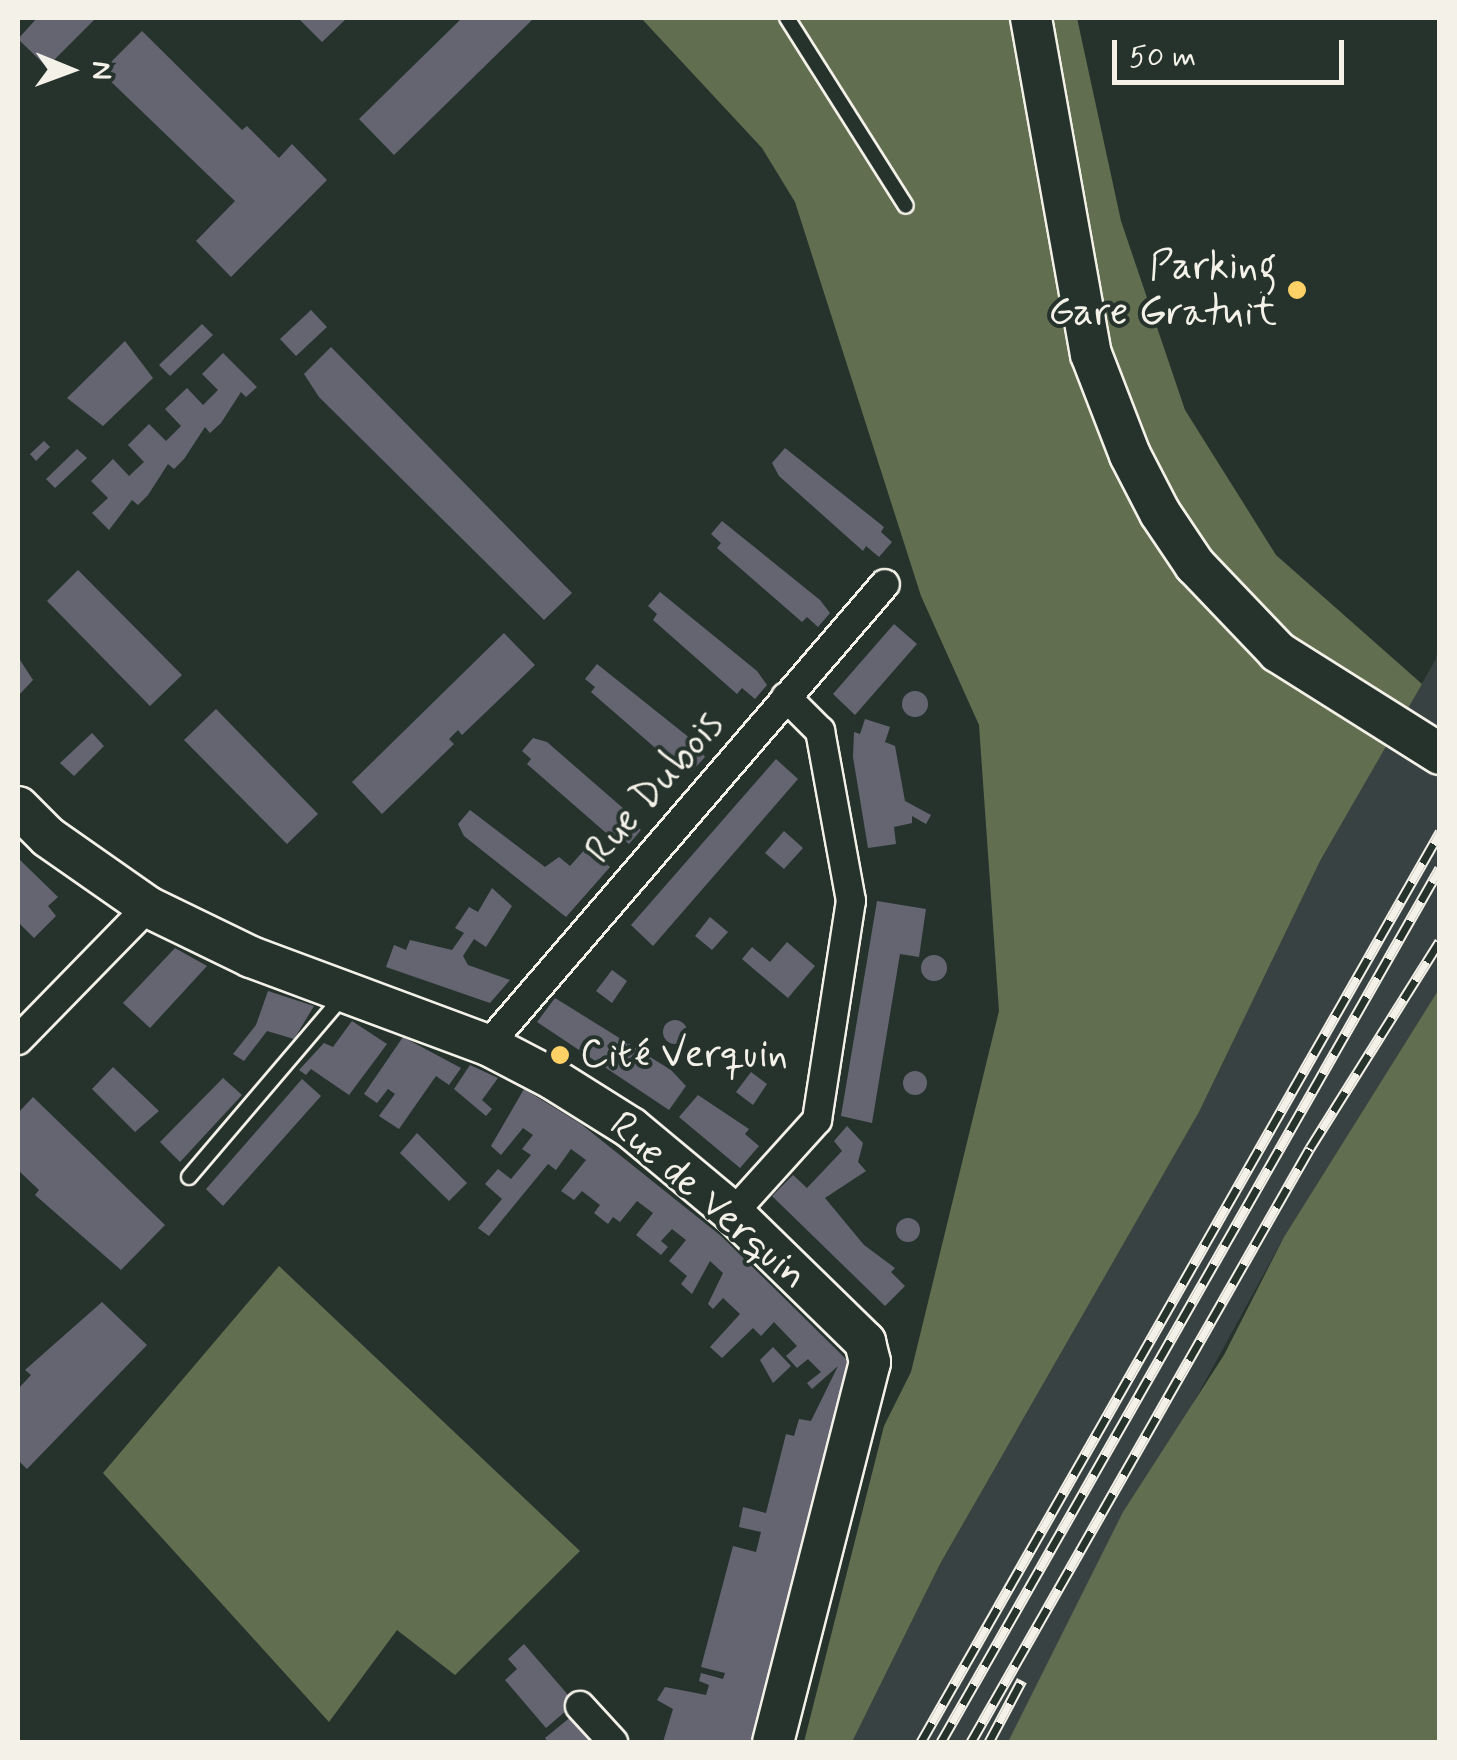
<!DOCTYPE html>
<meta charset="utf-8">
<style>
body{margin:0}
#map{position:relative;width:1457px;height:1760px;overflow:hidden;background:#26332d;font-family:Mynerve,sans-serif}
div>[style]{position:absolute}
.built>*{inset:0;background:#394242}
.green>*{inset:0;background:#626e50}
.building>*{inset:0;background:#656572}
.round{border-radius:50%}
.roads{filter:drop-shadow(2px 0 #f4f1e8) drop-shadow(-2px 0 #f4f1e8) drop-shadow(0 2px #f4f1e8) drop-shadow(0 -2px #f4f1e8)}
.lane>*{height:14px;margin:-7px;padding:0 7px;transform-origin:7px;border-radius:7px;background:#26332d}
.street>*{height:28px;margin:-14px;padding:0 14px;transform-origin:14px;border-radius:14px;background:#26332d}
.secondary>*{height:40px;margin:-20px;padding:0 20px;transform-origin:20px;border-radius:20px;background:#26332d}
.rail>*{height:11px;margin-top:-5.5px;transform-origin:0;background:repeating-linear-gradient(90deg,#26332d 0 22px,#f4f1e8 0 44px);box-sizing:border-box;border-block:2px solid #f4f1e8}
.dots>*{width:28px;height:28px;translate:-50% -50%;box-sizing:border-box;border:5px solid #26332d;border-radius:50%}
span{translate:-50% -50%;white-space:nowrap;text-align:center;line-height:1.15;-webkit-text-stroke:8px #26332d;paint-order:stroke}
.poi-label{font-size:40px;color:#f4f1e8}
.right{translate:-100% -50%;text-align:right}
.left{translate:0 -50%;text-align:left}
.street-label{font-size:40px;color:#f4f1e8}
.frame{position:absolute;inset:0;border:20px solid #f4f1e8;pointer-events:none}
.north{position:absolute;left:20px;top:20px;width:100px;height:100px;-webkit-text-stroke:8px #26332d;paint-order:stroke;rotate:91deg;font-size:28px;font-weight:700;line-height:40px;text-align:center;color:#f4f1e8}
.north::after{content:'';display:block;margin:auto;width:35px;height:45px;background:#f4f1e8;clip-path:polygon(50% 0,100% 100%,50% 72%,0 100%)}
.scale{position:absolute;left:1112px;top:40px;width:232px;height:45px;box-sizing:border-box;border:5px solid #f4f1e8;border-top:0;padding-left:12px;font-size:30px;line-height:35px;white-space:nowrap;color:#f4f1e8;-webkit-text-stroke:8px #26332d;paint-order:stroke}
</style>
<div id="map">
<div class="built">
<div style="clip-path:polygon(1439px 639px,1439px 989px,1284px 1237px,1008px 1742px,852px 1742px,940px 1564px,1199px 1112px,1320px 861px,1436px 659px)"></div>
</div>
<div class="green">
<div style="clip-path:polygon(641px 18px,1077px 18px,1121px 221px,1185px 410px,1276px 555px,1422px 684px,1320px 861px,1199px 1112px,940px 1564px,852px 1742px,804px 1742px,884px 1426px,911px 1372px,999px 1011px,979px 725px,921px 596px,795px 202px,762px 148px)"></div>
<div style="clip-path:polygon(1439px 989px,1439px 1742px,1008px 1742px,1123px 1512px,1224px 1355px,1284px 1237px)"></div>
<div style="clip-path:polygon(279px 1266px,580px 1551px,455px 1675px,397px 1630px,329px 1722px,103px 1473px)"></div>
</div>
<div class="building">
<div style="clip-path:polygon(37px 18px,96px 18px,47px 67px,18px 39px)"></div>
<div style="clip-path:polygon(298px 18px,347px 18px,322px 42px)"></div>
<div style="clip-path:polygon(462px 18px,534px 18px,394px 155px,359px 119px)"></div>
<div style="clip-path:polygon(142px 31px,242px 130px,247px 126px,279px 158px,292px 144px,327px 180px,231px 277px,196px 241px,235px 201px,101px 72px)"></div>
<div style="clip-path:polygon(311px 310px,327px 327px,296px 356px,280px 339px)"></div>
<div style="clip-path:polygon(202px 324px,213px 335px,170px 376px,159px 365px)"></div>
<div style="clip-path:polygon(125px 341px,153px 378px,103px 426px,67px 398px)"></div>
<div style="clip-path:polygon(331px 347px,572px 593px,544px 620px,319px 397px,304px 374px)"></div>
<div style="clip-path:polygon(223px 353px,257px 387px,246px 397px,241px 392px,221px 423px,210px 433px,205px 427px,184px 459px,174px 469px,168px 464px,148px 495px,138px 505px,132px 500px,109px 530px,92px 513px,108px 498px,91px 481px,113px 459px,129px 476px,144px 462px,128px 445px,149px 424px,166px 441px,181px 426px,165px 409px,187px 388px,203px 405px,218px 390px,202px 374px)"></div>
<div style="clip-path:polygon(44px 441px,50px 447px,36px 461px,30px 454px)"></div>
<div style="clip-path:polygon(785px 448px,884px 527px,881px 532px,892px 542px,879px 557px,866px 546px,863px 551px,779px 476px,772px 463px)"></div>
<div style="clip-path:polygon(77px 449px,87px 458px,55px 488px,46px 479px)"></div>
<div style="clip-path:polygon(722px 521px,820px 600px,830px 613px,818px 627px,807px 617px,802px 622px,717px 548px,721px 543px,711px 534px)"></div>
<div style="clip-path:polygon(78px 570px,182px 675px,150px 706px,47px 601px)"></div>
<div style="clip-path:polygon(660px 592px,757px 671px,767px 685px,755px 699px,742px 688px,737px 694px,653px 620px,657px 614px,648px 606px)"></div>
<div style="clip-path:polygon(894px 624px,917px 644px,855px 715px,833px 694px)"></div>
<div style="clip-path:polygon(504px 633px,535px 665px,462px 735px,458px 730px,449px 739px,454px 744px,382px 814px,352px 782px)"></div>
<div style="clip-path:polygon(18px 657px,33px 680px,18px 696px)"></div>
<div style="clip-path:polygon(597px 664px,696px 743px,705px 757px,692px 771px,680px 761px,676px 766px,591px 692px,595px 687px,585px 679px)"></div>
<div class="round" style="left:902px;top:691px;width:26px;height:26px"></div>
<div style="clip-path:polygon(216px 709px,318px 814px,287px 844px,184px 740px)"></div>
<div style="clip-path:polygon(865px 719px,890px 727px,885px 742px,895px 746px,905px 801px,931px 815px,926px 824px,912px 816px,912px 823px,894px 827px,896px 844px,868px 848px,853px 757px,854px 732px,860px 734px)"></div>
<div style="clip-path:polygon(92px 733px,104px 746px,74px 776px,60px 763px)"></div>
<div style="clip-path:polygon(533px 738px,547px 742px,632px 816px,629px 820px,641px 830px,629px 844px,617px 834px,613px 839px,527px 764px,531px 759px,522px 751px)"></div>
<div style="clip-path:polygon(776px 759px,798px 779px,653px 946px,631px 925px)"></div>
<div style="clip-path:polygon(470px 810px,545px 867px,559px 857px,570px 866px,587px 847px,610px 867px,566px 917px,464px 836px,458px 824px)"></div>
<div style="clip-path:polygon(784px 831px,803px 848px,784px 869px,765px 853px)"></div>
<div style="clip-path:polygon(20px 860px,58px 897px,48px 906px,56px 916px,34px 938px,18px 922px)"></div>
<div style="clip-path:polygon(492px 888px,512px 906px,486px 947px,474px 939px,463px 956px,468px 965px,510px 980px,490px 1003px,386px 967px,394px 945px,406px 950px,410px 940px,452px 950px,464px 933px,455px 928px,469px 907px,478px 912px)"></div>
<div style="clip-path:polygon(877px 901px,926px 909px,919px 957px,900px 954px,872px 1123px,841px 1116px)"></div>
<div style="clip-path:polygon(710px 917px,728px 932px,712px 950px,695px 936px)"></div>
<div style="clip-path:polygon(787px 942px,815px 966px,788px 998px,742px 959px,752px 947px,770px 962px)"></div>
<div style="clip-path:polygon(175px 948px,207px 966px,150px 1028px,123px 1003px)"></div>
<div class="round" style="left:921px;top:955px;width:26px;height:26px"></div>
<div style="clip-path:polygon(612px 970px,627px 981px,612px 1003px,596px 991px)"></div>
<div style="clip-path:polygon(268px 991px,314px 1006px,294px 1039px,267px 1031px,244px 1061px,233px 1054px,256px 1025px)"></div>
<div style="clip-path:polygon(555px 998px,671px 1070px,686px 1086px,669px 1110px,537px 1022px)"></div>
<div class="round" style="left:663px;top:1020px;width:24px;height:24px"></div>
<div style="clip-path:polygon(352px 1021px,387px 1044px,349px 1095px,311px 1069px,306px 1075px,299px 1070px,324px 1043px,333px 1047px)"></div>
<div style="clip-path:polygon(403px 1037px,461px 1068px,449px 1085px,436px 1076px,399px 1129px,379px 1116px,395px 1094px,388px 1089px,377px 1103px,364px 1094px)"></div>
<div style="clip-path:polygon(470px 1065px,498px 1078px,482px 1100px,492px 1109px,486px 1116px,454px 1089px)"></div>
<div style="clip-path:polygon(113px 1067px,159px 1111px,135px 1132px,92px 1089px)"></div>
<div class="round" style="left:903px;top:1071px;width:24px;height:24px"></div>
<div style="clip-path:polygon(751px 1072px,767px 1084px,753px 1105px,736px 1092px)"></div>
<div style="clip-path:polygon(223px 1078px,242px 1095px,180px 1162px,160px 1142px)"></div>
<div style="clip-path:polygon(302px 1079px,321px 1096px,223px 1206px,206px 1189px)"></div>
<div style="clip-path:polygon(524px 1089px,581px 1124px,721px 1236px,849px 1362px,752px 1742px,663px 1742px,673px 1709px,657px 1700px,665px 1687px,706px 1695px,709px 1685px,699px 1681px,701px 1673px,723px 1679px,725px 1673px,701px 1667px,733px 1546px,756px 1552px,761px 1532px,739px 1527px,743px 1507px,766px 1513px,786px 1434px,794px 1436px,799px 1419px,811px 1421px,838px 1366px,812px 1389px,807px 1383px,821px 1372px,808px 1359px,797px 1368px,786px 1356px,797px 1346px,774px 1322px,761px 1336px,753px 1328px,722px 1358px,710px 1347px,740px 1314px,723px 1298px,713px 1309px,708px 1304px,723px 1273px,710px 1261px,692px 1294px,681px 1284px,687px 1276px,669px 1261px,686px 1240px,672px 1229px,661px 1241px,668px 1247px,661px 1255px,636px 1235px,653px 1213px,637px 1201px,620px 1222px,613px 1217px,608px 1224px,594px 1213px,600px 1205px,582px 1191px,574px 1200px,561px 1191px,586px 1160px,571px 1149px,556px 1170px,548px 1164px,489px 1236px,478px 1228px,502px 1199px,485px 1184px,498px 1169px,511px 1179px,531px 1155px,522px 1149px,533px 1135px,523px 1128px,501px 1155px,491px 1146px)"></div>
<div style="clip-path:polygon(698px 1095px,749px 1129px,745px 1134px,759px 1146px,740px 1168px,679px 1117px)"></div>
<div style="clip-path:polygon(33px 1097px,165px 1225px,121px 1270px,35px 1195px,39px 1190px,18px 1170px,18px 1113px)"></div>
<div style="clip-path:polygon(847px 1126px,863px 1143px,858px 1162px,866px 1171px,825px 1198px,864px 1245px,895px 1268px,891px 1272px,905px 1286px,885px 1306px,772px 1196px,793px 1175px,807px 1188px,842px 1151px,834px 1141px)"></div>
<div style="clip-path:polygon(417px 1133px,467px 1183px,449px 1201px,400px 1153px)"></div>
<div class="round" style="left:896px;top:1218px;width:24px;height:24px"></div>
<div style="clip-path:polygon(102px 1302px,147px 1345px,27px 1469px,18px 1460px,18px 1389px,31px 1375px,25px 1370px)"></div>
<div style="clip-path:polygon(773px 1347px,791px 1366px,773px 1383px,760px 1360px)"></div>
<div style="clip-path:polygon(524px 1644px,575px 1703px,546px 1728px,505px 1680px,517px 1669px,508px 1659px)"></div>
<div style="clip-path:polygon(578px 1711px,607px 1742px,548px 1742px,545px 1738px)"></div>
</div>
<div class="roads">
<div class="lane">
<div style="left:787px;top:18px;width:222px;rotate:57.7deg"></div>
<div style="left:189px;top:1177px;width:236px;rotate:-49.6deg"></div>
</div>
<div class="street">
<div style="left:18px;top:1040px;width:186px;rotate:-45.7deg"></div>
<div style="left:488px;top:1045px;width:608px;rotate:-49.27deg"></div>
<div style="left:733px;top:1213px;width:125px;rotate:-47.9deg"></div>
<div style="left:817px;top:1120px;width:222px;rotate:-81.2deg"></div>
<div style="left:851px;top:901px;width:173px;rotate:-100.3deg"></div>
<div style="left:820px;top:731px;width:48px;rotate:-135deg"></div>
<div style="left:580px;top:1706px;width:49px;rotate:47.5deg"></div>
</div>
<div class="secondary">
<div style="left:1031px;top:18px;width:341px;rotate:79.9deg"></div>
<div style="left:1091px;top:354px;width:108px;rotate:68.9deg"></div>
<div style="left:1130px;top:455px;width:65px;rotate:62.7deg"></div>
<div style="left:1160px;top:513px;width:63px;rotate:56.1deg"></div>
<div style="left:1195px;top:565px;width:120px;rotate:46.3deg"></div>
<div style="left:1278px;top:652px;width:191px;rotate:32.2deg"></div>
<div style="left:18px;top:807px;width:42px;rotate:45deg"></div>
<div style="left:48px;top:837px;width:122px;rotate:35deg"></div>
<div style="left:148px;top:907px;width:114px;rotate:25.9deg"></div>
<div style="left:251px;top:957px;width:253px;rotate:20.4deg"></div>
<div style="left:488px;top:1045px;width:73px;rotate:27.6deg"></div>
<div style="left:553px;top:1079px;width:92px;rotate:32.1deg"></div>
<div style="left:631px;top:1128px;width:133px;rotate:39.8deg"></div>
<div style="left:733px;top:1213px;width:185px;rotate:44.3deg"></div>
<div style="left:865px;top:1342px;width:21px;rotate:76deg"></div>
<div style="left:870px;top:1362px;width:392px;rotate:104.3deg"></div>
</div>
</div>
<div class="rail">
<div style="left:921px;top:1742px;width:1048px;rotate:-60.3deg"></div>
<div style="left:941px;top:1742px;width:1006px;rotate:-60.28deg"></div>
<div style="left:971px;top:1742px;width:684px;rotate:-60.29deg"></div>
<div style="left:1310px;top:1148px;width:244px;rotate:-57.9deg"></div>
<div style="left:989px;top:1742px;width:70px;rotate:-62deg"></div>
</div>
<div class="dots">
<div style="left:1297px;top:290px;background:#ffd166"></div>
<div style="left:560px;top:1055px;background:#ffd166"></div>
</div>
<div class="poi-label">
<span class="right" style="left:1277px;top:290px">Parking<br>Gare Gratuit</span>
<span class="left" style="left:580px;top:1055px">Cité Verquin</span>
</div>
<div class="street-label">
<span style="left:655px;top:788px;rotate:-49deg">Rue Dubois</span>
<span style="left:708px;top:1201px;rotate:41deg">Rue de Verquin</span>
</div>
<div class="frame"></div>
<div class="north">N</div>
<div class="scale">50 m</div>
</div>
